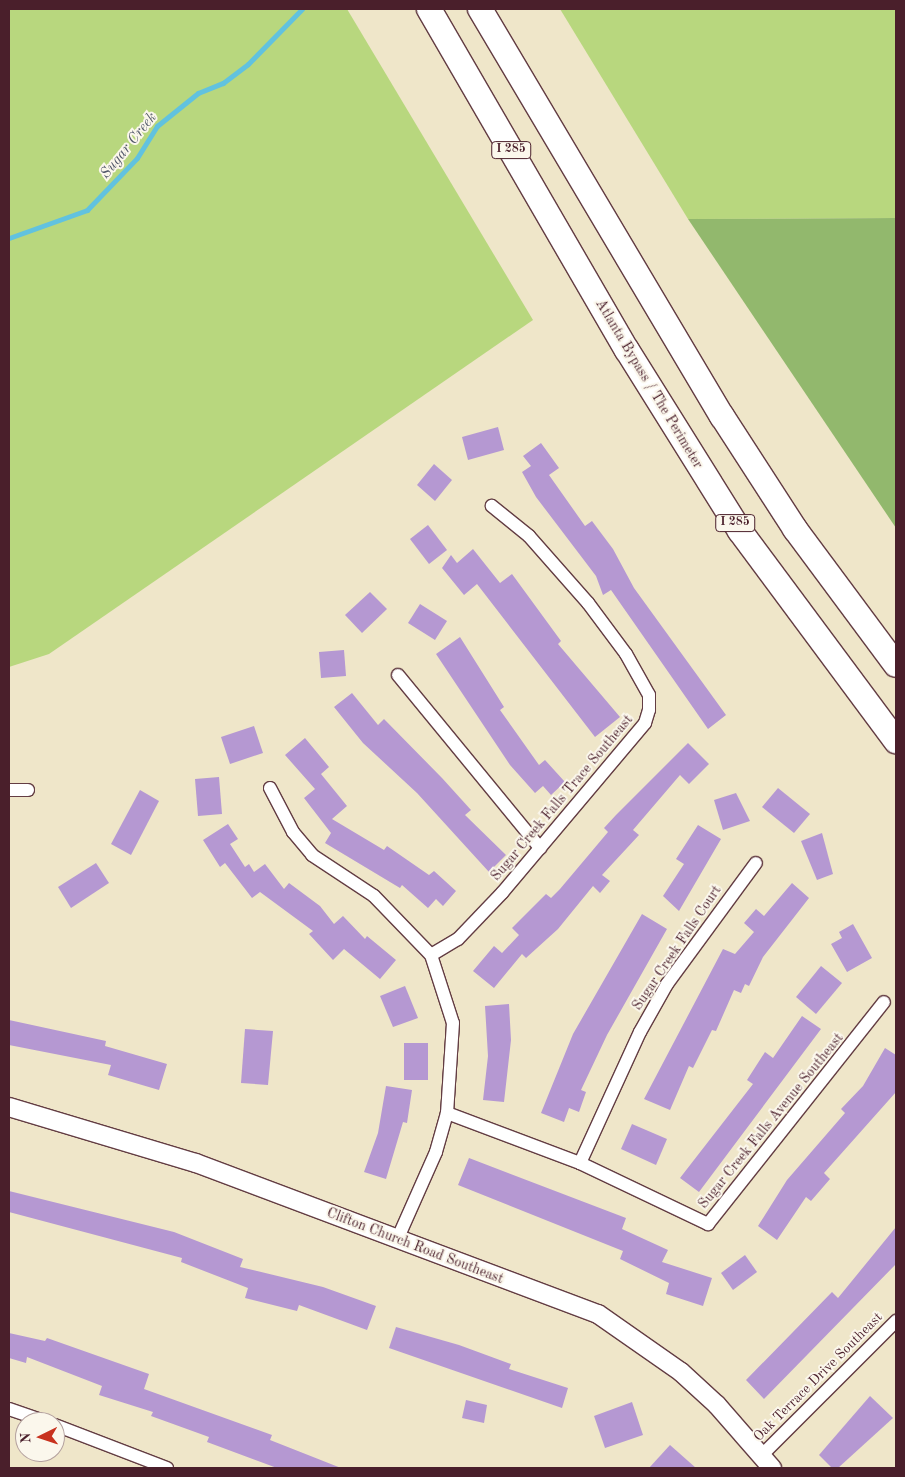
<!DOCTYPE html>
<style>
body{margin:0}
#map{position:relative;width:905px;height:1477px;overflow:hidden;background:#efe6c9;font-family:"Old Standard TT",serif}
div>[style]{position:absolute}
.green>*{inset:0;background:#b8d77e}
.forest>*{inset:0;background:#92b86d}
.stream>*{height:5px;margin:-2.5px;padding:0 2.5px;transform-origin:2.5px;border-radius:2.5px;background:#61c2df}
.building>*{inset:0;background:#b598d2}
.roads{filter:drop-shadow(1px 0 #633d43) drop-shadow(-1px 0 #633d43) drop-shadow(0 1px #633d43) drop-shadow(0 -1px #633d43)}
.street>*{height:12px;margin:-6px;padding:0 6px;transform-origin:6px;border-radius:6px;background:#fff}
.secondary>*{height:18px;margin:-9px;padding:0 9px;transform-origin:9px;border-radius:9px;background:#fff}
.highway>*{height:24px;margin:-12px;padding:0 12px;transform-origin:12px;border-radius:12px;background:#fff}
span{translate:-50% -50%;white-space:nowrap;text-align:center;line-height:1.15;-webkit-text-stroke:4px #fbf7ec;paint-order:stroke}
.shield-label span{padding:1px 4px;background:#fbf7ec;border:1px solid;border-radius:4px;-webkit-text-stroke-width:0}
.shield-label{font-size:12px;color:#4a1f2b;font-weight:700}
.street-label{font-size:14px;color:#4a1f2b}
.water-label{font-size:15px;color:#52586a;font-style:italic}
.frame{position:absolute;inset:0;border:10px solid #4a1f2b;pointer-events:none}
.north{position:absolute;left:15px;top:1412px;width:50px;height:50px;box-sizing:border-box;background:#fbf7ec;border:1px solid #b4a19f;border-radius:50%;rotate:266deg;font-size:14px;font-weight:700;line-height:20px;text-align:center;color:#4a1f2b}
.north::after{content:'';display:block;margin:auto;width:18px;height:22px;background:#c8321e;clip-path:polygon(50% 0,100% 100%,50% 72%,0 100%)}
</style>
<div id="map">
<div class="green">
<div style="clip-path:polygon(9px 9px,347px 9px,533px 320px,49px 654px,9px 667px)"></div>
<div style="clip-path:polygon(560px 9px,896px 9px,896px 218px,688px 219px)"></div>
</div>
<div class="forest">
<div style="clip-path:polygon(896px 218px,896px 528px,688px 219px)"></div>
</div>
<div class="stream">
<div style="left:9px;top:238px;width:83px;rotate:-19.7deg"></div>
<div style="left:87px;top:210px;width:72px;rotate:-46.1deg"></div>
<div style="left:137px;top:158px;width:38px;rotate:-58deg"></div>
<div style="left:157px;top:126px;width:53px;rotate:-38.8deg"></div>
<div style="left:198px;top:93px;width:27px;rotate:-22deg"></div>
<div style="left:223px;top:83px;width:31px;rotate:-37deg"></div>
<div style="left:248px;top:64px;width:77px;rotate:-45.5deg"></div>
</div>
<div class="building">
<div style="clip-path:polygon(498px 427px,504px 450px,468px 460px,462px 437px)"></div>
<div style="clip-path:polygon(541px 443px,559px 468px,549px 475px,585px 526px,592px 521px,613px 549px,634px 588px,726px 715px,708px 729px,611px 590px,603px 595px,596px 576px,536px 497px,522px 472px,531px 466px,523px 456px)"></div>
<div style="clip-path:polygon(434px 464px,452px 480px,435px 501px,417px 485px)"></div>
<div style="clip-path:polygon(428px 525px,447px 550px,429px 564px,410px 539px)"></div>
<div style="clip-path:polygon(473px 549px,500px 583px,512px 574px,561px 641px,558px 644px,620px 717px,595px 737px,477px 584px,464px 595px,442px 568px,451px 555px,457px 563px)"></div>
<div style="clip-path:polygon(370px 592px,387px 609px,362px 633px,345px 615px)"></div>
<div style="clip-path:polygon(420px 604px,447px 621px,435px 640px,408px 623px)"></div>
<div style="clip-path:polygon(460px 637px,504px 707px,500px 710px,539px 765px,545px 760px,565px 782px,551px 795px,543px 786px,535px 793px,510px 765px,436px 654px)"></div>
<div style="clip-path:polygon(344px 650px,346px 676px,321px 678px,319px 652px)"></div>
<div style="clip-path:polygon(352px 693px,378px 725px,384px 719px,442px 778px,471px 810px,465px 815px,506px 855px,489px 872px,417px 793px,363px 743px,334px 707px)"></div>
<div style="clip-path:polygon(254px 726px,263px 753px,230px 764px,221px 737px)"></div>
<div style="clip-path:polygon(305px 738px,329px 767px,321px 774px,347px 806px,332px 819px,384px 850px,387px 846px,429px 875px,434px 871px,456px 891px,443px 906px,436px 899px,428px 908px,402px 885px,400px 888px,325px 843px,331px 833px,304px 798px,315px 789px,285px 755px)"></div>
<div style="clip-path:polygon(688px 743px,709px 764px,689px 784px,680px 775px,633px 830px,639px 835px,602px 875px,610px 881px,600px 893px,593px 886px,558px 929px,526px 958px,522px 954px,494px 988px,473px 971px,494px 946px,502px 953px,519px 935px,512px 928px,546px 894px,551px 898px,560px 889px,608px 832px,604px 828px,616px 815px)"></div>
<div style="clip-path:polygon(219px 777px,222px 814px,198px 816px,195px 779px)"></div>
<div style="clip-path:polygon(778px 788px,810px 814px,794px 833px,762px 807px)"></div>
<div style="clip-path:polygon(140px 790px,159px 801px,131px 855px,111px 844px)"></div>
<div style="clip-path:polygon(736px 793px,750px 821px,723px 830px,714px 800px)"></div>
<div style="clip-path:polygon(228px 824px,238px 839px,230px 844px,245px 867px,249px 864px,254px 872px,265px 864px,284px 889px,289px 883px,320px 906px,334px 924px,343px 916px,365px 939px,367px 936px,396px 960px,380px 979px,344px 949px,333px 960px,309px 934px,313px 931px,260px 892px,252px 898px,225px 863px,220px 867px,203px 840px)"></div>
<div style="clip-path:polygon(698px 825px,721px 839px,679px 911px,663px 896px,684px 864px,676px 859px)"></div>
<div style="clip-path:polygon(822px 833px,833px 874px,817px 880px,801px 841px)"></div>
<div style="clip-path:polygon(96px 863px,109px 883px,71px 908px,58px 887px)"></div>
<div style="clip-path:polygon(792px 883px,809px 898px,763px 957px,749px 986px,745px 984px,741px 993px,734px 990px,716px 1031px,712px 1030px,693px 1068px,689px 1066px,670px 1110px,644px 1099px,723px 949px,735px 954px,754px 932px,744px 923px,756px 909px,764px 916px)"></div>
<div style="clip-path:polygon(642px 914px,667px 929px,607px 1035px,581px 1090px,586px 1092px,579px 1112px,569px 1108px,564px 1122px,541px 1113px,573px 1034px)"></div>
<div style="clip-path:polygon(853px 924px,872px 958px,847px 972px,831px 944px,842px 938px,839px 932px)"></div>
<div style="clip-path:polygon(821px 966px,842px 983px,816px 1014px,796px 997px)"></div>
<div style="clip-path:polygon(405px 986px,418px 1018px,393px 1027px,380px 996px)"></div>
<div style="clip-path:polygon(509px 1004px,511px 1040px,504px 1102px,483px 1100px,488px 1056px,485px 1006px)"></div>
<div style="clip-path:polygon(802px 1016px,821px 1029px,699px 1192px,680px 1178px,753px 1084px,747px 1080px,765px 1052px,773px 1058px)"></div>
<div style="clip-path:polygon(9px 1020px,106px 1041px,105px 1046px,167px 1064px,159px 1090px,108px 1075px,111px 1065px,9px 1045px)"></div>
<div style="clip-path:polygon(245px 1029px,273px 1031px,268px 1085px,241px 1083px)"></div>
<div style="clip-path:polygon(404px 1043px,428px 1043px,428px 1080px,404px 1080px)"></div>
<div style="clip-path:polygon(885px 1048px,896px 1055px,896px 1092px,824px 1173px,830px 1179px,811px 1201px,806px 1197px,777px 1240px,758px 1226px,787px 1180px,845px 1113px,841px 1109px,863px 1086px)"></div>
<div style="clip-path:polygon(386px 1086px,412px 1090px,407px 1123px,403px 1122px,386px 1179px,364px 1172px,378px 1133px)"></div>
<div style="clip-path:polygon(632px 1124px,667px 1139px,656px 1165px,621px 1149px)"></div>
<div style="clip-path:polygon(469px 1158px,626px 1218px,622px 1229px,668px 1250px,662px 1262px,712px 1278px,703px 1306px,666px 1294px,669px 1283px,620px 1259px,623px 1251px,458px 1185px)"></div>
<div style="clip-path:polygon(9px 1191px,174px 1232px,243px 1259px,240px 1267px,323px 1287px,376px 1306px,367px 1330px,299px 1305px,297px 1311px,245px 1298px,248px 1288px,181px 1262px,182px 1258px,9px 1212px)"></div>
<div style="clip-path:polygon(896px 1227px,896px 1264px,764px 1399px,746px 1380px,832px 1292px,838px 1298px)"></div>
<div style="clip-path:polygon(745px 1255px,757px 1272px,733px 1290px,721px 1273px)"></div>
<div style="clip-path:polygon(396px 1327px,459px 1345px,511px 1364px,509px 1369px,568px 1388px,562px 1408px,389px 1348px)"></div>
<div style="clip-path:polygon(9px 1333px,45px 1341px,47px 1338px,149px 1374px,144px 1389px,272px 1435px,270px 1440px,341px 1468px,277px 1468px,207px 1442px,209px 1437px,151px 1416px,153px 1412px,99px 1395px,102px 1386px,27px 1357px,26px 1363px,9px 1358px)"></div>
<div style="clip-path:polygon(870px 1396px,893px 1418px,838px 1468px,832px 1468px,819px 1455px)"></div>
<div style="clip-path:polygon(466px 1400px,487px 1405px,484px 1423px,462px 1418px)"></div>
<div style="clip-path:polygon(632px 1402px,643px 1435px,605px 1448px,594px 1416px)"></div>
<div style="clip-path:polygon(670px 1445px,696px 1468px,649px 1468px)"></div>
</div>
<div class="roads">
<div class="street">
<div style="left:398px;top:675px;width:224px;rotate:50.6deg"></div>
<div style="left:270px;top:788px;width:50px;rotate:62.4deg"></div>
<div style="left:293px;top:832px;width:30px;rotate:50deg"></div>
<div style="left:312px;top:855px;width:74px;rotate:33.5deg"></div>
<div style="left:374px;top:896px;width:82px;rotate:46deg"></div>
<div style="left:431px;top:955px;width:71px;rotate:72.1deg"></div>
<div style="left:453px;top:1023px;width:90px;rotate:93.8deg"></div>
<div style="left:447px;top:1113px;width:41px;rotate:105.8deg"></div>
<div style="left:436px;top:1152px;width:96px;rotate:113.9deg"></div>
<div style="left:9px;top:790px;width:19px"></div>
<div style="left:431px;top:955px;width:31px;rotate:-31deg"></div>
<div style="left:458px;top:939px;width:64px;rotate:-46.3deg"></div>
<div style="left:502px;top:893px;width:222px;rotate:-49.9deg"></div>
<div style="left:645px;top:723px;width:14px;rotate:-73deg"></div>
<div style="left:649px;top:710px;width:15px;rotate:-90deg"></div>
<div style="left:649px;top:695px;width:47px;rotate:-119.3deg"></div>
<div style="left:626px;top:654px;width:64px;rotate:-126.7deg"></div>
<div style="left:588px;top:603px;width:89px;rotate:-131.4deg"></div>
<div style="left:529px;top:536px;width:48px;rotate:-141deg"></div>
<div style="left:447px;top:1113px;width:142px;rotate:20.6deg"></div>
<div style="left:580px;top:1163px;width:142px;rotate:25.5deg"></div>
<div style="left:708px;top:1224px;width:283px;rotate:-51.6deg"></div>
<div style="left:580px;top:1163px;width:144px;rotate:-65.4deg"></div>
<div style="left:640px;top:1032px;width:55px;rotate:-60.6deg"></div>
<div style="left:667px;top:984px;width:150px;rotate:-53.7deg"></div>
<div style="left:9px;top:1409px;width:39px;rotate:19deg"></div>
<div style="left:55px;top:1425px;width:120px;rotate:21deg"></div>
<div style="left:762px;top:1455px;width:190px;rotate:-45deg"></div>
</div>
<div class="secondary">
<div style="left:9px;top:1107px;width:195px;rotate:16.7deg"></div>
<div style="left:196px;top:1163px;width:429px;rotate:20.6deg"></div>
<div style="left:598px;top:1314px;width:101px;rotate:34.9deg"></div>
<div style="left:681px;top:1372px;width:49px;rotate:42.5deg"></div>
<div style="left:717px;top:1405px;width:84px;rotate:48.9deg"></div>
</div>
<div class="highway">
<div style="left:429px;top:9px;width:394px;rotate:59.9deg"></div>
<div style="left:627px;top:350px;width:213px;rotate:58deg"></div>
<div style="left:740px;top:531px;width:262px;rotate:53.4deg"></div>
<div style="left:480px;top:9px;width:474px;rotate:59.3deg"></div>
<div style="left:722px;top:416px;width:135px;rotate:57.1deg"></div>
<div style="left:795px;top:529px;width:169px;rotate:53.4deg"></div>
</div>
</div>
<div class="shield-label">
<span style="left:511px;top:150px">I 285</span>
<span style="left:735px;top:523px">I 285</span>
</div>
<div class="street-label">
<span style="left:649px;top:384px;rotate:59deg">Atlanta Bypass / The Perimeter</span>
<span style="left:562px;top:798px;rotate:-50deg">Sugar Creek Falls Trace Southeast</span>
<span style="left:677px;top:948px;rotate:-56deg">Sugar Creek Falls Court</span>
<span style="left:771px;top:1121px;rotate:-51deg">Sugar Creek Falls Avenue Southeast</span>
<span style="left:415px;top:1246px;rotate:21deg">Clifton Church Road Southeast</span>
<span style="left:818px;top:1377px;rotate:-45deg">Oak Terrace Drive Southeast</span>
</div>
<div class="water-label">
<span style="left:129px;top:146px;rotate:-51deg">Sugar Creek</span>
</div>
<div class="frame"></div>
<div class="north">N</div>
</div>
